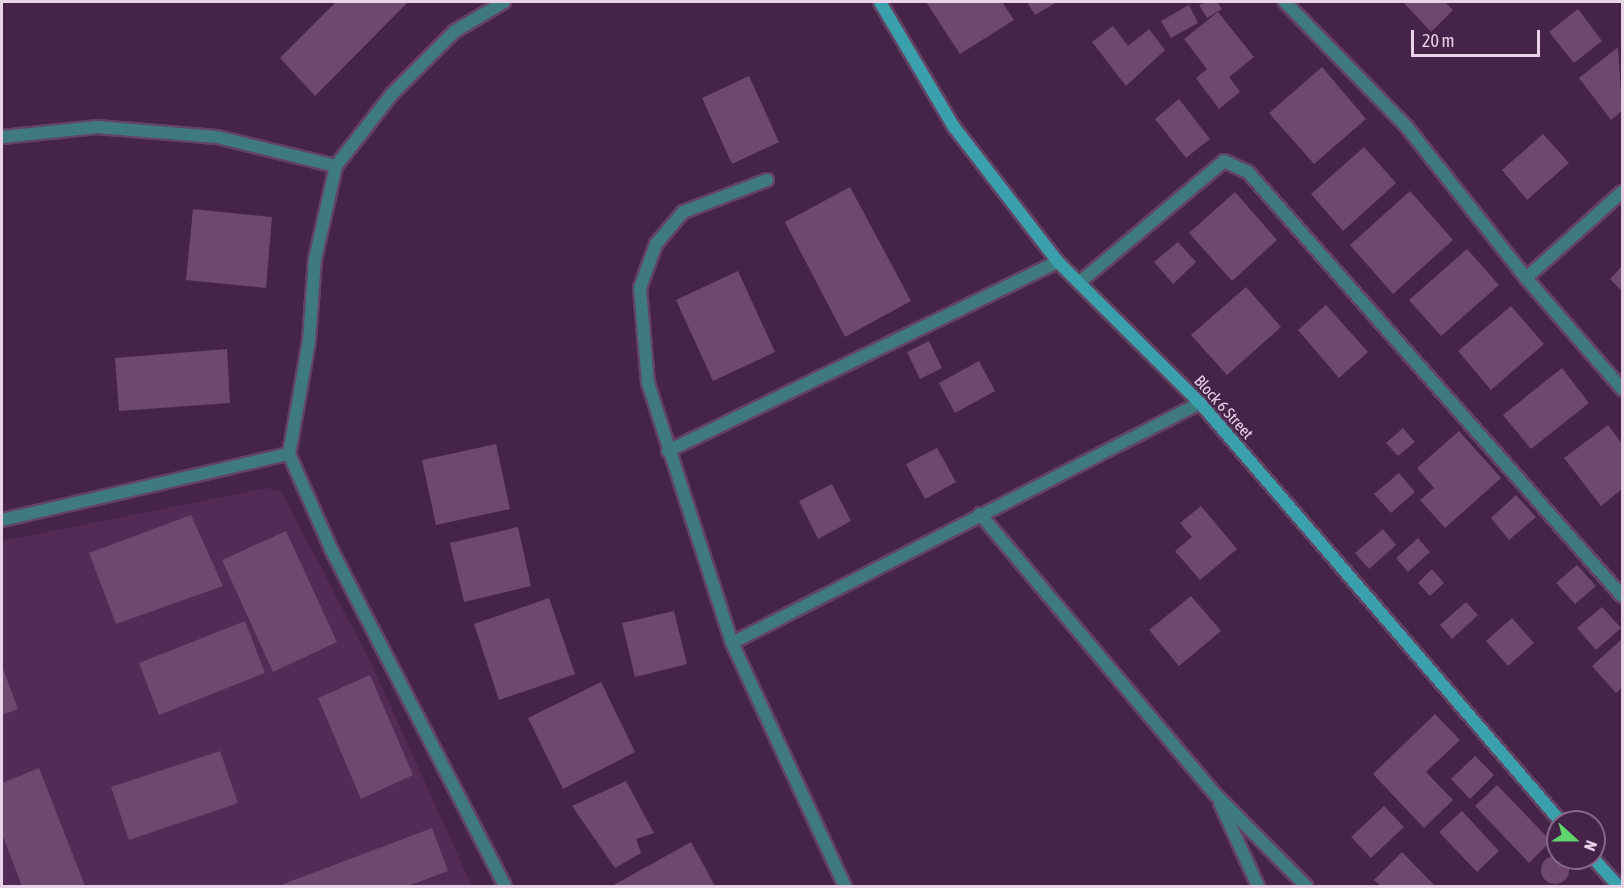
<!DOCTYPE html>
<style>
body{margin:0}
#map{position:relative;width:1624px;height:888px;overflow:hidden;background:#462348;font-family:"Asap Condensed",sans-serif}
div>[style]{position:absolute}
.built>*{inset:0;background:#542a56}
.building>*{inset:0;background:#6e4870}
.round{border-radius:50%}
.roads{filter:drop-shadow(2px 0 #634365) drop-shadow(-2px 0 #634365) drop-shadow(0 2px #634365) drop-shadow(0 -2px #634365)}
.street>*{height:12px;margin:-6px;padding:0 6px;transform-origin:6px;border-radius:6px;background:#3f7a81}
.secondary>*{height:12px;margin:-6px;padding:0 6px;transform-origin:6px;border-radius:6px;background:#3aa1ac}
span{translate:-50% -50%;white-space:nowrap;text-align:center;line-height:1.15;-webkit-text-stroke:5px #462348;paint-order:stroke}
.street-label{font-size:16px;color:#e9d3e9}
.frame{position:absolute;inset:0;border:3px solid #e9d3e9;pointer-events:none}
.north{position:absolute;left:1546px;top:810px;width:60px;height:60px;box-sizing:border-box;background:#462348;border:2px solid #876988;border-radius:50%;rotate:111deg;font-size:16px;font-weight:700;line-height:24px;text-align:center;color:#e9d3e9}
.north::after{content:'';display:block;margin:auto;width:21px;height:27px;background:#5fd56b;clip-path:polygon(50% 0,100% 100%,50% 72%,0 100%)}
.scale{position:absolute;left:1411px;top:30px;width:129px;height:27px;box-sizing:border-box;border:3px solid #e9d3e9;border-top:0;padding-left:8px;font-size:18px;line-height:21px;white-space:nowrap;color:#e9d3e9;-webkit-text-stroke:4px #462348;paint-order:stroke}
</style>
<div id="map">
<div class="built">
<div style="clip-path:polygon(267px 488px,281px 491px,371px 663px,472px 886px,2px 886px,2px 541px)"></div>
</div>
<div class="building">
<div style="clip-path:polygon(336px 2px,408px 2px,315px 96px,280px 58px)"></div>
<div style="clip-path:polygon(926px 2px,1002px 2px,1014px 20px,960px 54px)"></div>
<div style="clip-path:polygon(1027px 2px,1057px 2px,1035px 15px)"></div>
<div style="clip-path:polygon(1206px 2px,1217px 2px,1222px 9px,1207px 18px,1199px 5px)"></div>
<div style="clip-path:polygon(1403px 2px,1445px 2px,1453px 10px,1431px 32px)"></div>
<div style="clip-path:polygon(1189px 5px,1198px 23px,1171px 38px,1161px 21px)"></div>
<div style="clip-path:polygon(1578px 9px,1602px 41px,1574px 63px,1549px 32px)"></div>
<div style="clip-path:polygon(1218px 12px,1254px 57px,1229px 77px,1240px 92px,1219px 109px,1196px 78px,1207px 69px,1184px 39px)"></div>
<div style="clip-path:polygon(1113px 26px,1128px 46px,1149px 29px,1165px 50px,1126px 86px,1092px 42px)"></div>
<div style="clip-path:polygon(1618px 47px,1622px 111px,1611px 120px,1579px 78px)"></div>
<div style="clip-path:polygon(1322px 67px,1366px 119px,1314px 164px,1269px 113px)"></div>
<div style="clip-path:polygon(749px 76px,779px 142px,732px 164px,702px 98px)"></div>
<div style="clip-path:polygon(1179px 99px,1210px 139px,1186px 158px,1155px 119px)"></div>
<div style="clip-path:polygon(1543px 134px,1569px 163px,1527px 200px,1502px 170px)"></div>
<div style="clip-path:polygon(1364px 147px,1396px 183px,1343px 231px,1311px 194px)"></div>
<div style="clip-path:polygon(850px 187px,911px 301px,845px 337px,785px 222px)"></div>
<div style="clip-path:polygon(1410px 191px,1453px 240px,1393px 294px,1350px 245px)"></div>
<div style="clip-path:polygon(1235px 192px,1277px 240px,1232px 281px,1189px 233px)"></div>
<div style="clip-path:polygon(193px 209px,272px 217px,266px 288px,186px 280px)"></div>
<div style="clip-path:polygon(1178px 242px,1196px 262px,1173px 284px,1154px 262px)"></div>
<div style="clip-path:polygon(1467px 249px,1499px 285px,1441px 336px,1409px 300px)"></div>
<div style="clip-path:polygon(1622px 266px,1622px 291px,1610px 279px)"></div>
<div style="clip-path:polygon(738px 271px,775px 352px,713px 381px,676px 300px)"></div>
<div style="clip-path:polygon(1246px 287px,1281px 327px,1227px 375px,1191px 335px)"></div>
<div style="clip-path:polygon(1326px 305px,1368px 352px,1339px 378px,1298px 330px)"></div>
<div style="clip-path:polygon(1511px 306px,1544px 344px,1491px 390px,1458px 351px)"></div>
<div style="clip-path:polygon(929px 341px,942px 368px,920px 379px,907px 352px)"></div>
<div style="clip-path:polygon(227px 349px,230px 403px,119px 411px,115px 358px)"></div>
<div style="clip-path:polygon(979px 361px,995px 391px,955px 413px,939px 383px)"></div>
<div style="clip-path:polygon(1562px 368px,1589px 403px,1531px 449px,1503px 415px)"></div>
<div style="clip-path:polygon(1608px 425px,1622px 444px,1622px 489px,1601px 506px,1564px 458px)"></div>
<div style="clip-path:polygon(1403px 428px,1415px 442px,1398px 456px,1386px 443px)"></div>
<div style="clip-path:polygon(1459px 431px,1501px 478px,1445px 528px,1420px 500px,1434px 488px,1417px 468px)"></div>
<div style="clip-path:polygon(496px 444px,510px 509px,436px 525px,422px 460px)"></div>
<div style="clip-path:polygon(937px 448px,956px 482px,925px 499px,906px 464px)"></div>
<div style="clip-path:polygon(1399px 473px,1415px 492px,1391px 513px,1374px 494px)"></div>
<div style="clip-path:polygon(832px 484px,851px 521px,818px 539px,799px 501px)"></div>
<div style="clip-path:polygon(1516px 495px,1536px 517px,1509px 540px,1491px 518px)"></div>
<div style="clip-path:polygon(1201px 506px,1237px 549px,1200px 580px,1175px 551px,1192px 537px,1180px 523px)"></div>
<div style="clip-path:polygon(191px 515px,223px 586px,116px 624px,89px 553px)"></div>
<div style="clip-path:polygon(518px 527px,531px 586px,464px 602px,450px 543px)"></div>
<div style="clip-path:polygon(1383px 529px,1396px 545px,1369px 569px,1355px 553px)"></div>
<div style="clip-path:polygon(286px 531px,337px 642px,273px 672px,222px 560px)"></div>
<div style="clip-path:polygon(1418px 538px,1430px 552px,1408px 572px,1396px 558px)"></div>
<div style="clip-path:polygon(1577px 565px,1596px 586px,1575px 604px,1556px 583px)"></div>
<div style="clip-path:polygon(1432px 569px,1444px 583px,1430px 596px,1418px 583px)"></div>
<div style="clip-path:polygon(1191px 596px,1221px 631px,1179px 666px,1149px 630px)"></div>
<div style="clip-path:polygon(549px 598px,575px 674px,499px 700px,474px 624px)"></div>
<div style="clip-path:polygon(1466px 602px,1478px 615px,1452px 639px,1440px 625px)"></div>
<div style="clip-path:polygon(1602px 607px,1621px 628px,1596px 650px,1577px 628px)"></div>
<div style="clip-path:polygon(674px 611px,687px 664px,635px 677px,622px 623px)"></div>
<div style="clip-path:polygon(1512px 618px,1534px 643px,1508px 666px,1486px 641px)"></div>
<div style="clip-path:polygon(245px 621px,265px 673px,159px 715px,139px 663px)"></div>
<div style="clip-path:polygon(1622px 639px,1622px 687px,1616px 693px,1592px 666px)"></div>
<div style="clip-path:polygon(2px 666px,18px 709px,2px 715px)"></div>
<div style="clip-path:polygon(370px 675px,413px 775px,361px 799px,318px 698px)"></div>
<div style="clip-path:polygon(601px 682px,635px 752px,563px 789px,528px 718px)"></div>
<div style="clip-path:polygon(1435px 714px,1460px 740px,1426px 772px,1453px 800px,1424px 828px,1373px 774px)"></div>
<div style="clip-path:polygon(220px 751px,238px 803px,129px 840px,111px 787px)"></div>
<div style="clip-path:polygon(1475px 756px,1494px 775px,1470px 799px,1451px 779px)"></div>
<div style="clip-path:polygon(39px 768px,85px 886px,22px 886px,2px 834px,2px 783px)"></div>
<div style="clip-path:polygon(626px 781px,654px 833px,636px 839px,641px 853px,615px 868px,572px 806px)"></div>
<div style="clip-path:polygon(1497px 785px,1551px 841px,1529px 863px,1475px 806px)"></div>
<div style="clip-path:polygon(1384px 806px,1404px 827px,1371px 858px,1351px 837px)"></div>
<div style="clip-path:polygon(1462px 811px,1499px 851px,1477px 872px,1439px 832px)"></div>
<div style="clip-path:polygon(432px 828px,448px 871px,408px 886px,278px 886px)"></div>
<div style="clip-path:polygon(691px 842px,715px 886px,612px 886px)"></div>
<div style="clip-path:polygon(1402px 852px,1435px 886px,1381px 886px,1374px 880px)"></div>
<div class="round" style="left:1541px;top:856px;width:28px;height:28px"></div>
</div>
<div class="roads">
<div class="street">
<div style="left:504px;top:2px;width:57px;rotate:149.4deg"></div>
<div style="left:455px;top:31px;width:89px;rotate:135deg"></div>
<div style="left:392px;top:94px;width:91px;rotate:127.9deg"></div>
<div style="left:336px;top:166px;width:95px;rotate:102.7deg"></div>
<div style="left:315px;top:259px;width:82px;rotate:94.2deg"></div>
<div style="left:309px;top:341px;width:115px;rotate:100deg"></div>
<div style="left:289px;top:454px;width:104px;rotate:66.1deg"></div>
<div style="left:331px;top:549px;width:379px;rotate:62.7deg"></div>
<div style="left:1285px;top:2px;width:173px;rotate:45.7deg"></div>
<div style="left:1406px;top:126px;width:194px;rotate:51.7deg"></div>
<div style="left:2px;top:137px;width:96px;rotate:-6deg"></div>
<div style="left:97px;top:127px;width:120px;rotate:4.8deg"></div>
<div style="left:217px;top:137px;width:122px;rotate:13.7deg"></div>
<div style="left:767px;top:180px;width:90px;rotate:159.1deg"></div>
<div style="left:683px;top:212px;width:42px;rotate:130.2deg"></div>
<div style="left:656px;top:244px;width:47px;rotate:110deg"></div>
<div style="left:640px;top:288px;width:95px;rotate:85.2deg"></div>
<div style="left:648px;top:383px;width:273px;rotate:72.1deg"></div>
<div style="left:732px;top:643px;width:268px;rotate:65.1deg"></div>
<div style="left:1622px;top:192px;width:129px;rotate:138.1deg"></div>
<div style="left:1526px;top:278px;width:147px;rotate:49.1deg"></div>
<div style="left:1080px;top:282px;width:188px;rotate:-40deg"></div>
<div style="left:1224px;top:161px;width:26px;rotate:25deg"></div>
<div style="left:1248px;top:172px;width:565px;rotate:48.59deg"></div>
<div style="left:668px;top:451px;width:433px;rotate:-25.9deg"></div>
<div style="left:980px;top:514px;width:368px;rotate:50deg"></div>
<div style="left:1217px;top:796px;width:127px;rotate:45.3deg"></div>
<div style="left:2px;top:520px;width:294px;rotate:-13deg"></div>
<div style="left:732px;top:643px;width:526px;rotate:-27.15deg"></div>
<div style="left:1220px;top:803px;width:91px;rotate:65.4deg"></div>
</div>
<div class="secondary">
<div style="left:880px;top:2px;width:145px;rotate:59.4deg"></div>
<div style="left:954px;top:127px;width:170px;rotate:52.4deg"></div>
<div style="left:1058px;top:262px;width:200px;rotate:44.8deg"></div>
<div style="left:1200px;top:403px;width:553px;rotate:49.25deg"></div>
<div style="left:1593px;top:858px;width:38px;rotate:48deg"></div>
</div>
</div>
<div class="street-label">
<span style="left:1224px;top:407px;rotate:48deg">Block 6 Street</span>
</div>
<div class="frame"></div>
<div class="north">N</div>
<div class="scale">20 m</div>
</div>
